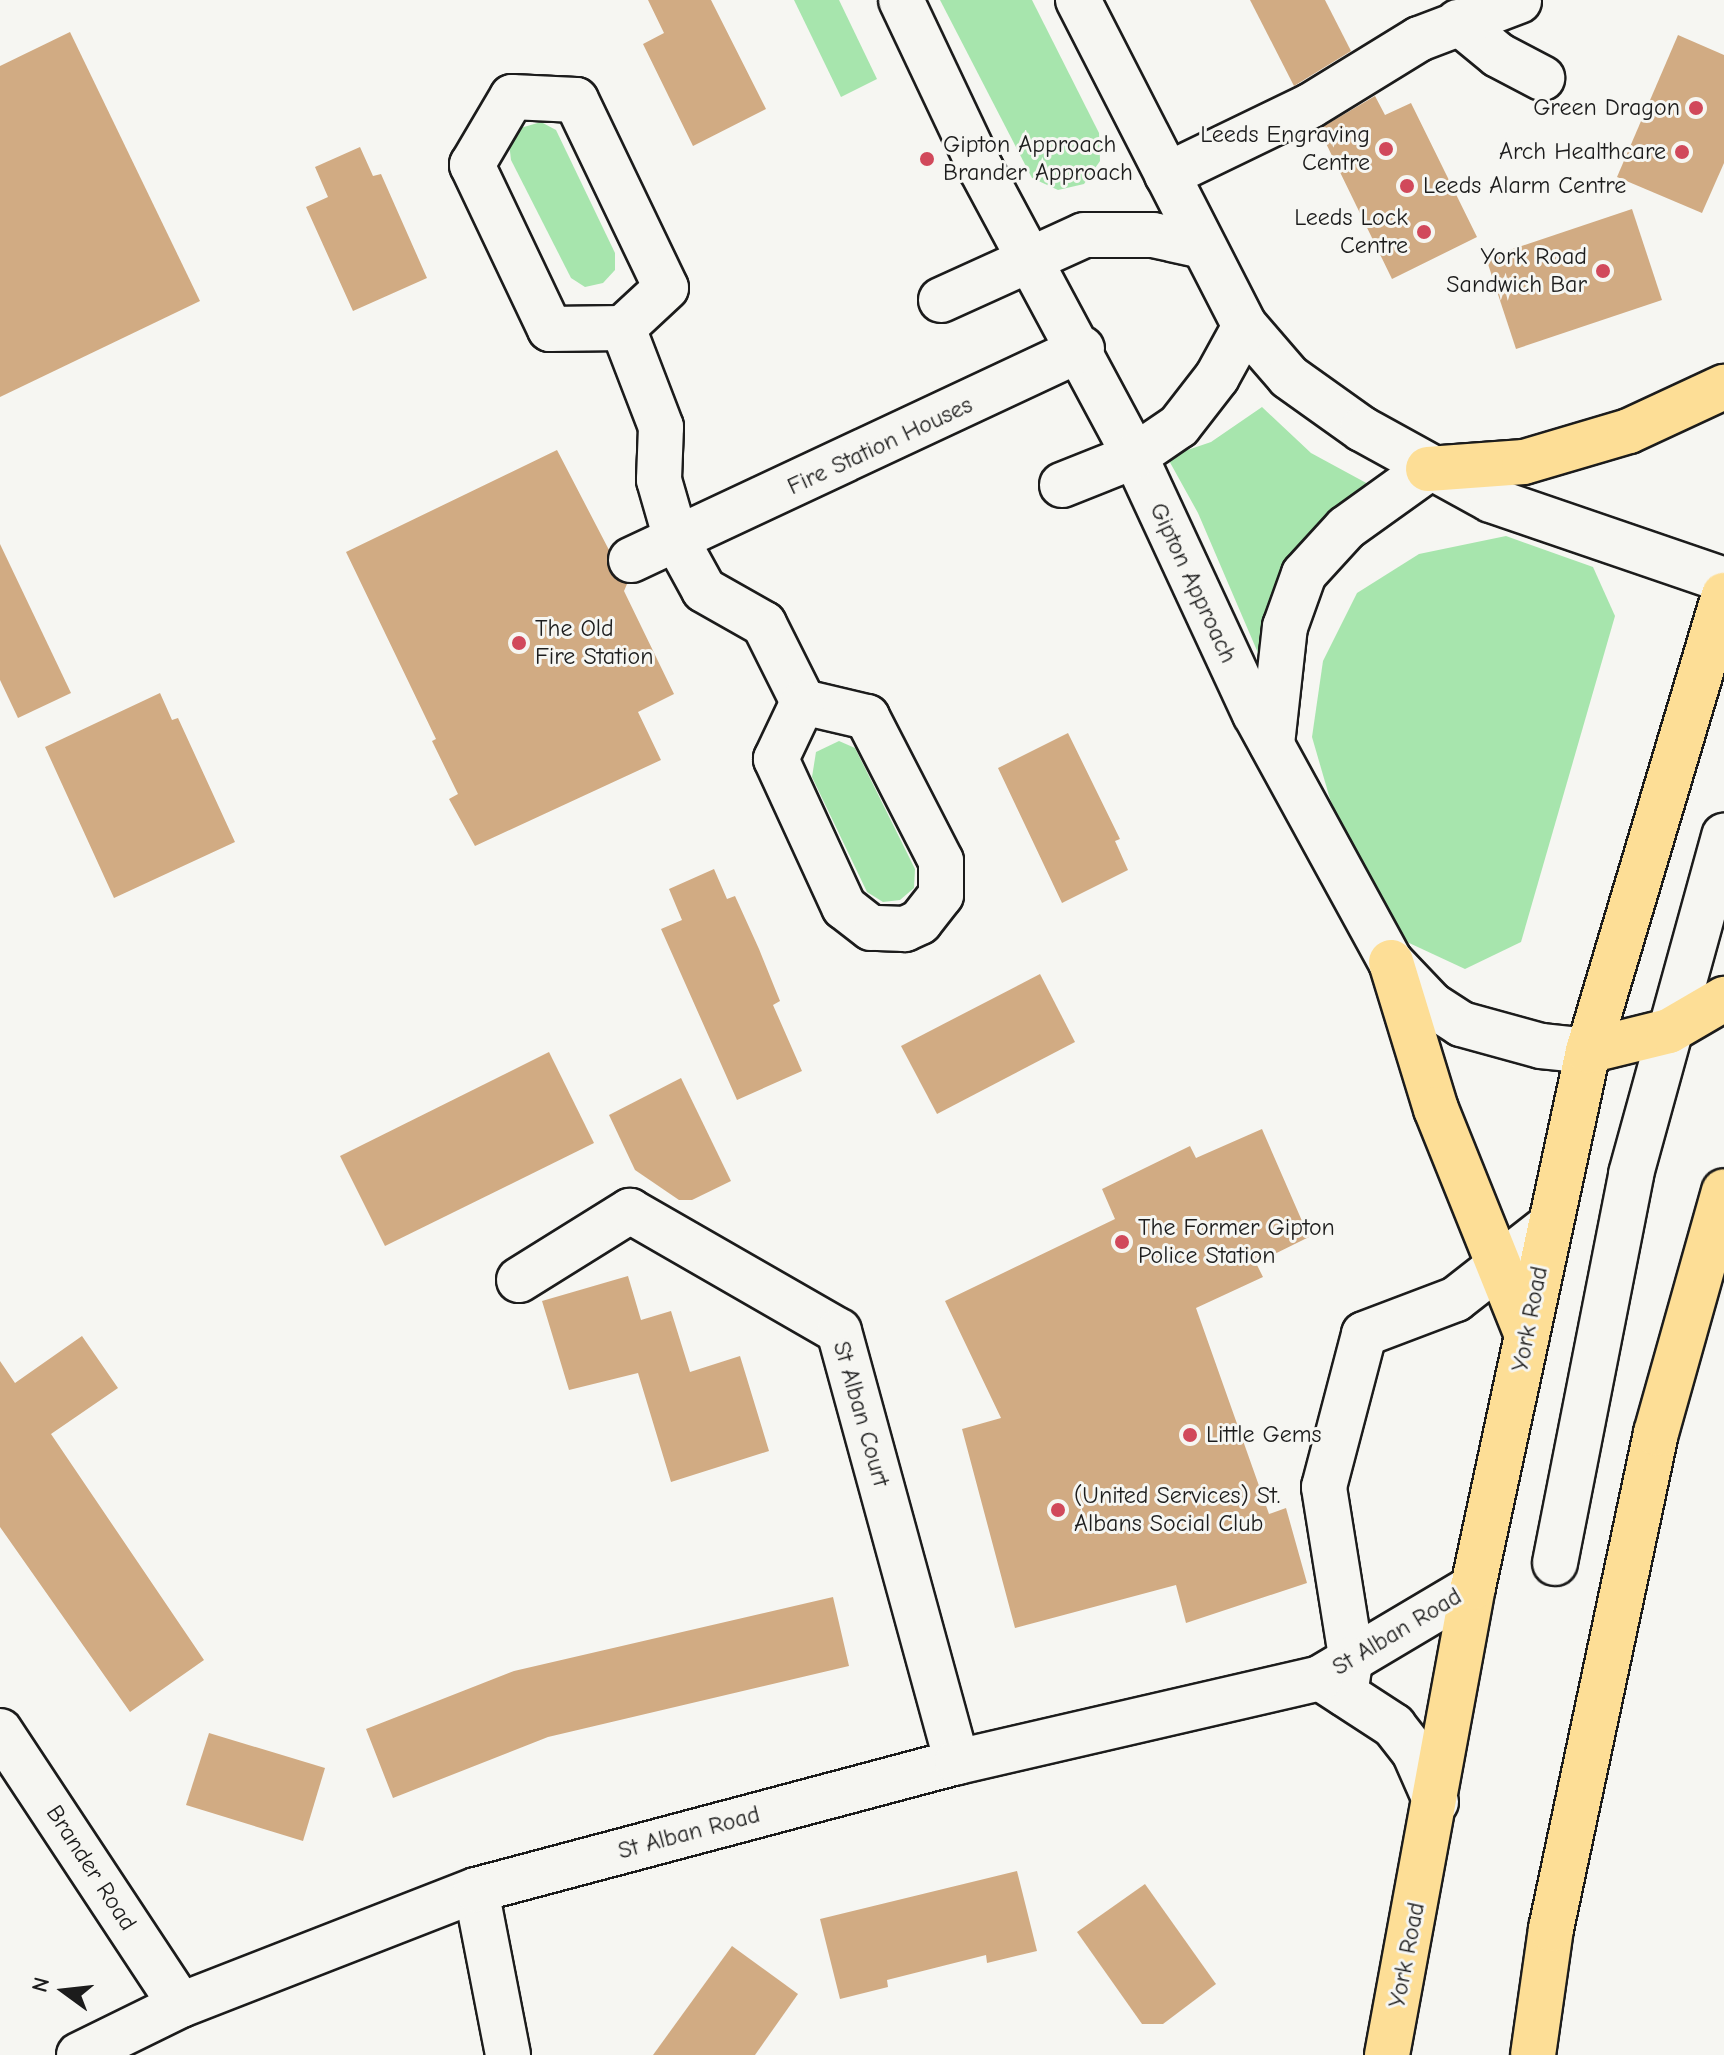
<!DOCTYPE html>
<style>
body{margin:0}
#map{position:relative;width:1724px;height:2055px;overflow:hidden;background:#f6f6f2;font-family:"Comic Neue",sans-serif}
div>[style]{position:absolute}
.green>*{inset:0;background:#a7e5ad}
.building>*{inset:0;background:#d1ab83}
.roads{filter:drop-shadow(2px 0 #1c1c1c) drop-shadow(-2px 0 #1c1c1c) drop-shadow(0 2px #1c1c1c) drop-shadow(0 -2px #1c1c1c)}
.minor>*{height:44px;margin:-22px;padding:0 22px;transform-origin:22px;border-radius:22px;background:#f6f6f2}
.highway>*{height:44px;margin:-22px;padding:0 22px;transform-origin:22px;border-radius:22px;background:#fdde96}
.dots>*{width:22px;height:22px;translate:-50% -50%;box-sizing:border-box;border:4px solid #f6f6f2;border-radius:50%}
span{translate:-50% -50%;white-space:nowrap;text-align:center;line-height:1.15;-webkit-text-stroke:6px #f6f6f2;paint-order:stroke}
.poi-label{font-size:24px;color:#1c1c1c}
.right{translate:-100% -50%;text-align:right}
.left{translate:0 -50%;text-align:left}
.street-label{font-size:24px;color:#1c1c1c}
.north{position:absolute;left:24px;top:1951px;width:80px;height:80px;-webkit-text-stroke:6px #f6f6f2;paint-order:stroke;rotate:285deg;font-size:22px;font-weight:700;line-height:32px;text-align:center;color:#1c1c1c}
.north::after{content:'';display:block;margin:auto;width:28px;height:36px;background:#1c1c1c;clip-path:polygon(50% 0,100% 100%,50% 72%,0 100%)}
</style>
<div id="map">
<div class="green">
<div style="clip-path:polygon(794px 0,839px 0,877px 79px,841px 97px)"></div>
<div style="clip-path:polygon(940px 0,1032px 0,1099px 133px,1100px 161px,1084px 184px,1058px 190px,1032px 178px)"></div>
<div style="clip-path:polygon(541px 122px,556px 130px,615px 253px,615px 270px,603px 283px,585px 287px,571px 278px,511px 160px,509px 143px,517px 129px)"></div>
<div style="clip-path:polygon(1262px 407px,1311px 453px,1370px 485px,1332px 510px,1307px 539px,1261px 660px,1198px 513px,1167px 457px,1211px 442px)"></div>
<div style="clip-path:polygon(1506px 536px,1593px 567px,1615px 616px,1521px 942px,1465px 969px,1407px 942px,1372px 900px,1330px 799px,1312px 737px,1323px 661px,1357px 593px,1419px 554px)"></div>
<div style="clip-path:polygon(839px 741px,855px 748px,915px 869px,914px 888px,900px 900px,883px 902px,867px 892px,812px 777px,816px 752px)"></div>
</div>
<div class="building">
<div style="clip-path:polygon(648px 0,711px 0,766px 109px,693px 146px,643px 44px,664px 33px)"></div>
<div style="clip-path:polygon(1250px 0,1325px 0,1351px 51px,1294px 86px)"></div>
<div style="clip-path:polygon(70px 32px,200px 301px,0 397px,0 66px)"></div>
<div style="clip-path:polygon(1678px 35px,1724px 55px,1724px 163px,1702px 213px,1617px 177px)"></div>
<div style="clip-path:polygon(1375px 96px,1385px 115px,1411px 103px,1477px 237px,1392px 279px,1319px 129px)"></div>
<div style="clip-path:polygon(360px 147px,373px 176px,381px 174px,427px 278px,353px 311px,306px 207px,328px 197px,315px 167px)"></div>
<div style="clip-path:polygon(1632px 209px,1662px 300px,1516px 349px,1486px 258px)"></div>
<div style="clip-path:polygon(557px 450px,609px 550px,609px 571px,627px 584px,624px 591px,674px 694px,638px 712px,661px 760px,475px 846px,449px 799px,458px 794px,432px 741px,436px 739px,346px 552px)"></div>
<div style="clip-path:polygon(0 544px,71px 693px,18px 718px,0 680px)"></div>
<div style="clip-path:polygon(160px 693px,172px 720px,178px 718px,235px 842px,114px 898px,45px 747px)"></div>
<div style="clip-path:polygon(1068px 733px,1120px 839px,1115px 841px,1128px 870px,1062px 903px,998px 768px)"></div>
<div style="clip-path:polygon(714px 869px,727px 899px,735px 896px,759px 949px,780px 1001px,773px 1005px,802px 1071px,737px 1100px,661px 929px,682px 920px,669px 889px)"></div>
<div style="clip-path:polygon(1040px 974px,1075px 1042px,937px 1114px,901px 1046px)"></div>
<div style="clip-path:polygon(549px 1052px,594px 1143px,385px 1246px,340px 1156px)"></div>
<div style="clip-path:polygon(681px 1078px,731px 1181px,692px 1200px,679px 1200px,635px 1170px,609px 1115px)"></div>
<div style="clip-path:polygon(1262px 1129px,1309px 1237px,1256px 1263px,1263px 1277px,1196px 1308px,1269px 1514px,1286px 1508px,1307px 1583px,1186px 1623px,1176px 1585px,1015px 1628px,962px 1429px,1001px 1418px,945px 1301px,1115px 1219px,1102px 1189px,1190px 1146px,1196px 1158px)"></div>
<div style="clip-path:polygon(628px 1276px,641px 1320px,671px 1311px,690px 1372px,740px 1356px,769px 1451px,671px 1482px,638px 1373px,569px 1390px,542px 1301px)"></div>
<div style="clip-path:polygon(82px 1336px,118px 1388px,51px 1434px,204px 1660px,130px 1712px,0 1527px,0 1361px,15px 1383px)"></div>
<div style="clip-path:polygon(833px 1597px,849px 1666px,548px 1737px,393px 1798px,366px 1729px,514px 1671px)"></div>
<div style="clip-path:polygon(209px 1733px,325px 1768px,303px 1841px,186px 1805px)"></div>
<div style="clip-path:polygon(1017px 1871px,1037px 1951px,987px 1963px,986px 1955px,887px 1980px,888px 1987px,840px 1999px,820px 1919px)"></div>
<div style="clip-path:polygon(1145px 1884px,1216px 1984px,1163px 2024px,1142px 2024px,1077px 1932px)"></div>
<div style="clip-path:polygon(732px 1946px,798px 1994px,755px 2055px,653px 2055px)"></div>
</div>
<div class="roads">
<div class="minor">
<div style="left:901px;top:0;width:187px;rotate:64.7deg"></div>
<div style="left:981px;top:169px;width:326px;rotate:61.8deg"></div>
<div style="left:1135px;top:456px;width:285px;rotate:65.1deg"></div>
<div style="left:1255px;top:714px;width:283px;rotate:61.3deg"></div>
<div style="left:1391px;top:962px;width:59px;rotate:46.4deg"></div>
<div style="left:1432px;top:1005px;width:35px;rotate:33deg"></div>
<div style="left:1461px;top:1024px;width:83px;rotate:15.4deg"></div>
<div style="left:1541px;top:1046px;width:47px;rotate:6.1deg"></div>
<div style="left:1078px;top:0;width:366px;rotate:62.9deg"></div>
<div style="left:1245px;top:326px;width:67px;rotate:49.2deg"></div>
<div style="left:1289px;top:377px;width:90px;rotate:35.5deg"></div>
<div style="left:1362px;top:429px;width:147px;rotate:28.8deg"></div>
<div style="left:1491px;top:500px;width:246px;rotate:18.9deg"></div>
<div style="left:1458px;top:22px;width:52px;rotate:39.5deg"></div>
<div style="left:1498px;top:55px;width:50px;rotate:27.6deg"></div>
<div style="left:512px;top:97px;width:64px;rotate:2.7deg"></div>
<div style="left:576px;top:100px;width:208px;rotate:64.4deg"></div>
<div style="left:666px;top:288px;width:59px;rotate:137.1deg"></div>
<div style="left:623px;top:328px;width:73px;rotate:179.2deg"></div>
<div style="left:550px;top:329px;width:182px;rotate:-115.4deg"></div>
<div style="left:472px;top:165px;width:79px;rotate:-59.5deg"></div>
<div style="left:1167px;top:175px;width:159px;rotate:-25.8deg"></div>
<div style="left:1310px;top:106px;width:128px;rotate:-31.6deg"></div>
<div style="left:1419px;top:39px;width:107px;rotate:-20.8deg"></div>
<div style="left:941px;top:300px;width:157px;rotate:-24.4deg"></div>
<div style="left:1084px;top:235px;width:69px"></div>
<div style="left:1153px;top:235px;width:51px;rotate:12.4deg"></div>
<div style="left:623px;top:328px;width:106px;rotate:69deg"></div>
<div style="left:661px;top:427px;width:53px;rotate:92.2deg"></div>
<div style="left:659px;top:480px;width:61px;rotate:73.9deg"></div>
<div style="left:676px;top:539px;width:58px;rotate:61.2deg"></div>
<div style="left:704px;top:590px;width:69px;rotate:29.5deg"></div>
<div style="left:764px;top:624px;width:87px;rotate:63.4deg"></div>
<div style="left:1062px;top:485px;width:79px;rotate:-21.7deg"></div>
<div style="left:1135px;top:456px;width:53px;rotate:-34.3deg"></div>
<div style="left:1179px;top:426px;width:62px;rotate:-52.2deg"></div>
<div style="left:1217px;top:377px;width:58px;rotate:-61.2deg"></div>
<div style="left:631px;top:560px;width:498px;rotate:-25.1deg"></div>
<div style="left:803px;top:702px;width:66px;rotate:13.2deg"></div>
<div style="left:867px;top:717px;width:162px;rotate:62.8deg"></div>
<div style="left:941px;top:861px;width:34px;rotate:90deg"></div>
<div style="left:941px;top:895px;width:34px;rotate:128deg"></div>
<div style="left:920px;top:922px;width:17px;rotate:155deg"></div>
<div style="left:905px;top:929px;width:34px;rotate:-178deg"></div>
<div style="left:871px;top:928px;width:34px;rotate:-142deg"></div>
<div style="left:844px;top:907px;width:163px;rotate:-114.7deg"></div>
<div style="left:776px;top:759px;width:63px;rotate:-64.7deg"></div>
<div style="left:1272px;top:744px;width:118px;rotate:-83.7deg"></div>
<div style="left:1285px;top:627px;width:56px;rotate:-70.3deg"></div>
<div style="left:1304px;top:574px;width:62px;rotate:-47.6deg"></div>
<div style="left:1346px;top:528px;width:101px;rotate:-35.7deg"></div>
<div style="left:519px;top:1280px;width:131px;rotate:-31.9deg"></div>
<div style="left:630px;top:1211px;width:241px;rotate:29.9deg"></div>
<div style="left:839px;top:1331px;width:447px;rotate:74.7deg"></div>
<div style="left:1555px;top:1563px;width:396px;rotate:-78.9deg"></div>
<div style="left:1631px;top:1174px;width:351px;rotate:-74.6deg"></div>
<div style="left:1345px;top:1694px;width:38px;rotate:-81deg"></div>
<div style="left:1351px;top:1656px;width:171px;rotate:-99.1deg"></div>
<div style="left:1324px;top:1487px;width:158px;rotate:-75.3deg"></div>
<div style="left:1364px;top:1334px;width:98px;rotate:-20.8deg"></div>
<div style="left:1456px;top:1299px;width:115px;rotate:-38deg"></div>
<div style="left:0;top:1731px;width:328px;rotate:56.6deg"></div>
<div style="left:1436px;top:1802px;width:55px;rotate:-113.7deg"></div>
<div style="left:1414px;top:1752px;width:33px;rotate:-128deg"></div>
<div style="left:1394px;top:1726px;width:88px;rotate:-147deg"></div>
<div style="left:1320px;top:1678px;width:178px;rotate:-30.7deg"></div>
<div style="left:476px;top:1890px;width:168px;rotate:79deg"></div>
<div style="left:79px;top:2055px;width:114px;rotate:-26.1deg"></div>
<div style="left:181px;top:2005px;width:317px;rotate:-21.3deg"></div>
<div style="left:476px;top:1890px;width:498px;rotate:-14.9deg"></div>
<div style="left:957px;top:1762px;width:373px;rotate:-13deg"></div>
</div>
<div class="highway">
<div style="left:1428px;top:469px;width:96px;rotate:-4.2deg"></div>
<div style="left:1524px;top:462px;width:109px;rotate:-16.4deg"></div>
<div style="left:1629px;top:431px;width:105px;rotate:-24.9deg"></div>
<div style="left:1391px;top:962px;width:154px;rotate:73deg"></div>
<div style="left:1436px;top:1109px;width:244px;rotate:68.1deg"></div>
<div style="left:1588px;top:1051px;width:83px;rotate:-13.9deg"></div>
<div style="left:1669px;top:1031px;width:64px;rotate:-30.2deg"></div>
<div style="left:1387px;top:2055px;width:476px;rotate:-79.6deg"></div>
<div style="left:1473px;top:1587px;width:548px;rotate:-77.89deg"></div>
<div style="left:1588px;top:1051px;width:476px;rotate:-73.4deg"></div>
<div style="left:1533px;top:2055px;width:127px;rotate:-81.9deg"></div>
<div style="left:1551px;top:1929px;width:507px;rotate:-78.05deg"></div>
<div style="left:1656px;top:1433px;width:251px;rotate:-74.3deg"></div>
</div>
</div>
<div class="dots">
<div style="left:1696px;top:108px;background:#d1495b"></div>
<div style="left:1386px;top:149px;background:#d1495b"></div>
<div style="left:1682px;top:152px;background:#d1495b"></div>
<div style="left:927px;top:159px;background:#d1495b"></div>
<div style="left:1407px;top:186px;background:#d1495b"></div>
<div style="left:1424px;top:232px;background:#d1495b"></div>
<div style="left:1603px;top:271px;background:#d1495b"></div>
<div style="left:519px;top:643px;background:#d1495b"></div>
<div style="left:1122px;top:1242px;background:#d1495b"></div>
<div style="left:1190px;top:1435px;background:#d1495b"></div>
<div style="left:1058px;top:1510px;background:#d1495b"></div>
</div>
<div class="poi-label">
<span class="right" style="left:1680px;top:108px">Green Dragon</span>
<span class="right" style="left:1370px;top:149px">Leeds Engraving<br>Centre</span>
<span class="left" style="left:943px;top:159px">Gipton Approach<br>Brander Approach</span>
<span class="right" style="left:1666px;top:152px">Arch Healthcare</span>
<span class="left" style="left:1423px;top:186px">Leeds Alarm Centre</span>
<span class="right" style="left:1408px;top:232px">Leeds Lock<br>Centre</span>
<span class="right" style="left:1587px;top:271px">York Road<br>Sandwich Bar</span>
<span class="left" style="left:535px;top:643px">The Old<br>Fire Station</span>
<span class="left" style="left:1138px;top:1242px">The Former Gipton<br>Police Station</span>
<span class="left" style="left:1206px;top:1435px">Little Gems</span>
<span class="left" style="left:1074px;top:1510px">(United Services) St.<br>Albans Social Club</span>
</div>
<div class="street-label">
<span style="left:880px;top:446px;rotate:-25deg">Fire Station Houses</span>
<span style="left:1193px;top:583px;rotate:65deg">Gipton Approach</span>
<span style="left:1530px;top:1319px;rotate:-79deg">York Road</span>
<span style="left:861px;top:1414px;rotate:74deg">St Alban Court</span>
<span style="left:1397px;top:1632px;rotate:-31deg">St Alban Road</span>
<span style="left:689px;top:1833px;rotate:-15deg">St Alban Road</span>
<span style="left:91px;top:1868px;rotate:57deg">Brander Road</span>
<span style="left:1407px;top:1955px;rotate:-79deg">York Road</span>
</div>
<div class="north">N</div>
</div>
